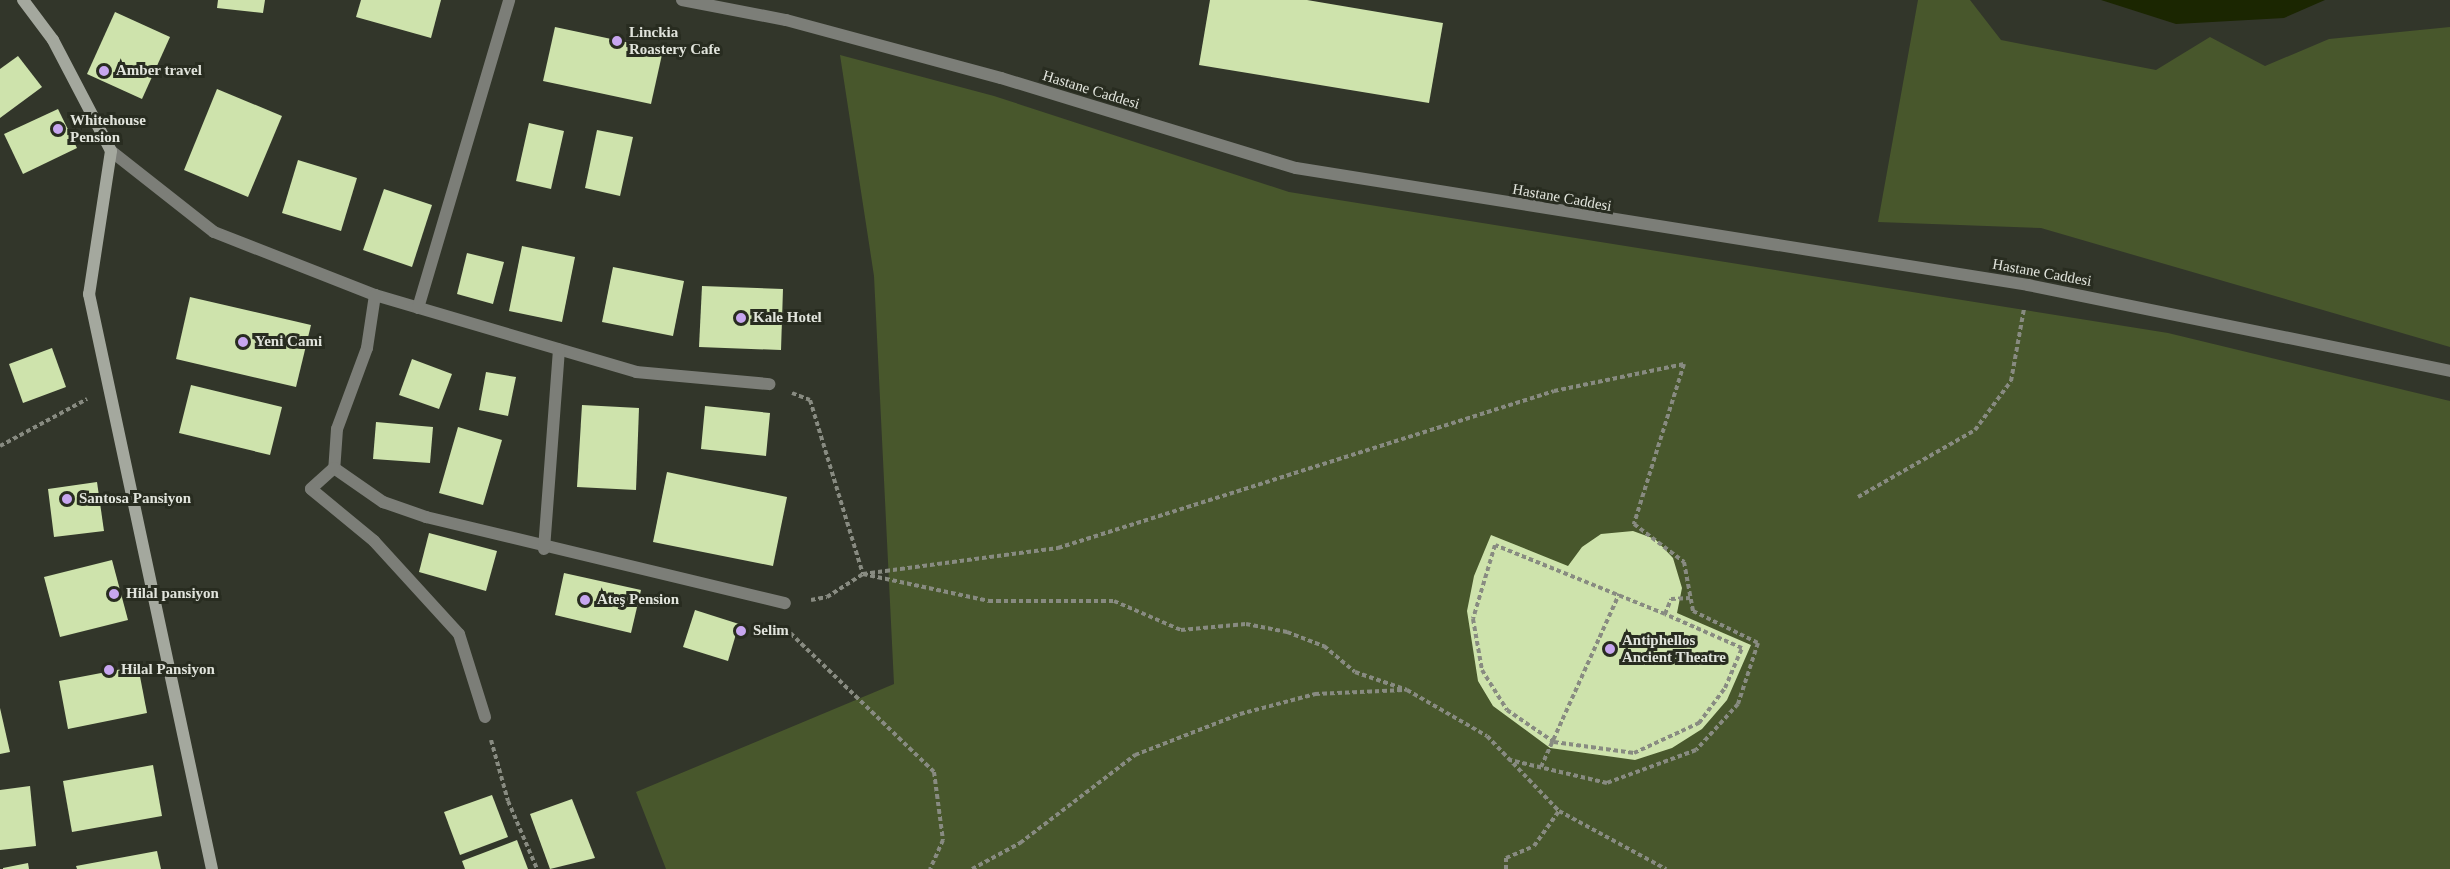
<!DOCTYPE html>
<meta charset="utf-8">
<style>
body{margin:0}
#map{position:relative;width:2450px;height:869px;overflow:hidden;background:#32362a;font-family:"Times New Roman",serif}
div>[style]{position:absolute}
.green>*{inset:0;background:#48572c}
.water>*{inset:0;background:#1b2601}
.building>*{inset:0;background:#cee3ac}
.path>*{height:4px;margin-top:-2px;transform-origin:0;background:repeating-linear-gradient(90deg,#888b81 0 4.5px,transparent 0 7.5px)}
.street>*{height:12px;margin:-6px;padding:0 6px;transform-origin:6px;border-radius:6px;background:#7c7e78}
.secondary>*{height:12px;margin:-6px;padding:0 6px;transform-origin:6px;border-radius:6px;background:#a4a89e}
.dots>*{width:16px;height:16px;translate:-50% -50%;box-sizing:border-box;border:3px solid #282c20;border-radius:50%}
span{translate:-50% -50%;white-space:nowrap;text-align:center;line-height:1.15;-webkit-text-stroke:6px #282c20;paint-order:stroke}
.poi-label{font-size:15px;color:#e1e4dc;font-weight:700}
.left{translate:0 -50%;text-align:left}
.street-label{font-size:15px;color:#e1e4dc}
</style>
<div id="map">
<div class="green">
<div style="clip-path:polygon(1918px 0,1970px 0,2001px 40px,2156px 70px,2210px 37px,2265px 66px,2329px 39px,2450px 27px,2450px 347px,2041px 228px,1878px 222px)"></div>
<div style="clip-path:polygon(840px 55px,994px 96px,1289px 192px,2168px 333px,2450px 401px,2450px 869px,666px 869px,636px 792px,894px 684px,874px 276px)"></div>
</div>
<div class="water">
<div style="clip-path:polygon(2101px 0,2325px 0,2284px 18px,2176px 24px)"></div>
</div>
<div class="building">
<div style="clip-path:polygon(218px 0,265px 0,263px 13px,217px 8px)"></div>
<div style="clip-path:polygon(361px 0,441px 0,431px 38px,356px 17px)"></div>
<div style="clip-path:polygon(1210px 0,1307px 0,1443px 23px,1429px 103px,1199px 65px)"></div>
<div style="clip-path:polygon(115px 12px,170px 37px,142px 99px,87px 74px)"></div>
<div style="clip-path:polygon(555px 27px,663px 50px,651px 104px,543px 81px)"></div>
<div style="clip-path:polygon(18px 56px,42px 87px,0 118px,0 69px)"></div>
<div style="clip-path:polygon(217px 89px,282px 116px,248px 197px,184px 170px)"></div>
<div style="clip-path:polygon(58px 109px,77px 148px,23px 174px,4px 134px)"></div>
<div style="clip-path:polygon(529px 123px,564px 131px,551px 189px,516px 181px)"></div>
<div style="clip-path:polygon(597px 130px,633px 137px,620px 196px,585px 188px)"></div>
<div style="clip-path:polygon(298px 160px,357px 178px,341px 231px,282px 213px)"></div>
<div style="clip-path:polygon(384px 189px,432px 205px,412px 267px,363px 250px)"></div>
<div style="clip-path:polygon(522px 246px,575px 257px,562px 322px,509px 311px)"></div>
<div style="clip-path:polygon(467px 253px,504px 262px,493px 304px,457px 294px)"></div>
<div style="clip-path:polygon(613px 267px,684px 281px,673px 336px,602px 322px)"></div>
<div style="clip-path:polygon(702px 286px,783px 289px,781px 350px,699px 347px)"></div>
<div style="clip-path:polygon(190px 297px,311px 325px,296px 387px,176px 359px)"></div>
<div style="clip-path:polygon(52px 348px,66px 387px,23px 403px,9px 364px)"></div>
<div style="clip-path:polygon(412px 359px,452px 374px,439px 409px,399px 395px)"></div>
<div style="clip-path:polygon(486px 372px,516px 377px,508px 416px,479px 410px)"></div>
<div style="clip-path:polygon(191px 385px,282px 407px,270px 455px,179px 433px)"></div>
<div style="clip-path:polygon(582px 405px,639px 408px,636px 490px,577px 487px)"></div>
<div style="clip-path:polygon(705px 406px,770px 413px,766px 456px,701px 449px)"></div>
<div style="clip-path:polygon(376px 422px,433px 427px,430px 463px,373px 459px)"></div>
<div style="clip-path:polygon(458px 427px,502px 440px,483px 505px,439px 493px)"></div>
<div style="clip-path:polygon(667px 472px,787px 497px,773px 566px,653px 542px)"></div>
<div style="clip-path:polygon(97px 482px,104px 531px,54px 537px,48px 489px)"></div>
<div style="clip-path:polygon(1633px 531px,1655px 539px,1673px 558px,1682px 588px,1677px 613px,1751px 645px,1727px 700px,1702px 729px,1672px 748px,1635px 760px,1550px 748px,1493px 706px,1478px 681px,1467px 611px,1474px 576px,1491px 535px,1568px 566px,1582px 547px,1601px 534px)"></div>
<div style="clip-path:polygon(429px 533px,497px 551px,486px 591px,419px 572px)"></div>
<div style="clip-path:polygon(112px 560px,128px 620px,60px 637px,44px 577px)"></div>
<div style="clip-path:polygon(564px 573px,641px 590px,631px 633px,555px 615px)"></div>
<div style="clip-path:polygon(695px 610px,739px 624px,728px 661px,683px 647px)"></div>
<div style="clip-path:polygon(138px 666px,147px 713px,68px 729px,59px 681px)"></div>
<div style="clip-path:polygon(0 708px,10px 752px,0 754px)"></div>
<div style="clip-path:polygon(153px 765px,162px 816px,72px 832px,63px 781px)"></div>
<div style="clip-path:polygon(30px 786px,36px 846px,0 850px,0 790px)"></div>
<div style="clip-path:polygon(492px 795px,508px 837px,460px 855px,444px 812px)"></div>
<div style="clip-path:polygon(572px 799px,595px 858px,550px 869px,530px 814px)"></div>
<div style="clip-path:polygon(517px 840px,528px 869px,465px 869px,462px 861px)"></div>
<div style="clip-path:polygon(157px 851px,161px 869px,77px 869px,76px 866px)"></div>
<div style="clip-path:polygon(28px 863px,29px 869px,3px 869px,3px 868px)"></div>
</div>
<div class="path">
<div style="left:792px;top:393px;width:19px;rotate:21deg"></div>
<div style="left:810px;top:400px;width:182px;rotate:73.1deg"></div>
<div style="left:863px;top:574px;width:197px;rotate:-7.6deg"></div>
<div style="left:1058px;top:548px;width:520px;rotate:-17.56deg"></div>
<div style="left:1554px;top:391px;width:133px;rotate:-11.7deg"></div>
<div style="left:1684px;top:364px;width:168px;rotate:107.4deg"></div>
<div style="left:1634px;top:524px;width:63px;rotate:37.2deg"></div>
<div style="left:1684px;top:562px;width:50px;rotate:79.6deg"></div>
<div style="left:1693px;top:611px;width:72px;rotate:26.2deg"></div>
<div style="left:1758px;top:643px;width:64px;rotate:108.2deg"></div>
<div style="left:1738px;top:704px;width:62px;rotate:132.4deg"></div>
<div style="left:1696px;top:750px;width:95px;rotate:159.7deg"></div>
<div style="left:1607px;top:783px;width:100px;rotate:-166.7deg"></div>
<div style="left:0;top:446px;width:99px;rotate:-28.4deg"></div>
<div style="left:1858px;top:497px;width:135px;rotate:-29.8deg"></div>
<div style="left:1975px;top:430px;width:61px;rotate:-53.7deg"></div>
<div style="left:2011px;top:381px;width:73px;rotate:-79.8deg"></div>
<div style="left:811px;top:600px;width:16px;rotate:-11deg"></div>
<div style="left:827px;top:597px;width:43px;rotate:-32.6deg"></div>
<div style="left:863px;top:574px;width:129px;rotate:12.1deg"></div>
<div style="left:989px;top:601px;width:125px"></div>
<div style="left:1114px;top:601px;width:73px;rotate:23.4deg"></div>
<div style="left:1181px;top:630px;width:65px;rotate:-5.3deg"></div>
<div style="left:1246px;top:624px;width:42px;rotate:11deg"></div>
<div style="left:1287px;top:632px;width:40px;rotate:21deg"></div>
<div style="left:1324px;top:646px;width:40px;rotate:40deg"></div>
<div style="left:1355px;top:672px;width:55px;rotate:19.1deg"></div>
<div style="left:1407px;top:690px;width:92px;rotate:29.9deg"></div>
<div style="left:1487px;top:736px;width:104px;rotate:46.2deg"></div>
<div style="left:1559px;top:811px;width:122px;rotate:28.5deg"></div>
<div style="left:1665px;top:614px;width:183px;rotate:-157.9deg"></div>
<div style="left:1495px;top:545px;width:77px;rotate:106.6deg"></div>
<div style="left:1473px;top:619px;width:52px;rotate:80deg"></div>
<div style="left:1482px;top:670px;width:47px;rotate:58deg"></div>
<div style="left:1507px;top:710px;width:57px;rotate:34.2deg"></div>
<div style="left:1554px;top:742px;width:81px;rotate:7.8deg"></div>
<div style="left:1634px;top:753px;width:72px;rotate:-24.8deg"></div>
<div style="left:1699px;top:723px;width:44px;rotate:-53.4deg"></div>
<div style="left:1725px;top:688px;width:43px;rotate:-67deg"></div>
<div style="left:1742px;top:648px;width:84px;rotate:-156.2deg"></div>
<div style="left:1665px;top:614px;width:16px;rotate:-68deg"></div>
<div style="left:1671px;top:599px;width:19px;rotate:-3deg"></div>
<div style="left:785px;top:628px;width:207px;rotate:44deg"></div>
<div style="left:934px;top:772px;width:69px;rotate:82.5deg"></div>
<div style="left:943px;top:840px;width:32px;rotate:114deg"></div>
<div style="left:491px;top:740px;width:63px;rotate:74.4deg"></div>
<div style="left:508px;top:801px;width:74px;rotate:66.9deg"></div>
<div style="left:1541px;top:767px;width:190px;rotate:-65.7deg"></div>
<div style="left:972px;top:869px;width:55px;rotate:-28.4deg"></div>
<div style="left:1020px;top:843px;width:145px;rotate:-37.4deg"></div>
<div style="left:1135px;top:755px;width:113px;rotate:-21.3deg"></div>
<div style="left:1240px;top:714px;width:78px;rotate:-14.9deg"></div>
<div style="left:1315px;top:694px;width:89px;rotate:-2.6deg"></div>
<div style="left:1506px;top:869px;width:11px;rotate:-90deg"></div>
<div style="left:1506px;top:858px;width:30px;rotate:-23deg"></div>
<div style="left:1534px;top:846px;width:43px;rotate:-54.5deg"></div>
</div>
<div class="street">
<div style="left:682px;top:0;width:106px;rotate:10.9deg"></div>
<div style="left:786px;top:20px;width:223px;rotate:15.1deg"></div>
<div style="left:1001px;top:78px;width:308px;rotate:17deg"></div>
<div style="left:1296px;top:168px;width:741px;rotate:9.08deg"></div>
<div style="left:2028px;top:285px;width:431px;rotate:11.5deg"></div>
<div style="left:111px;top:151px;width:131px;rotate:38.2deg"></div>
<div style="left:214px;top:232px;width:173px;rotate:21.4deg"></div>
<div style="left:375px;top:295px;width:272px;rotate:16.4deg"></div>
<div style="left:636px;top:372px;width:134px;rotate:5.2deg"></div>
<div style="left:375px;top:295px;width:54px;rotate:98.6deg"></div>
<div style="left:367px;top:348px;width:86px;rotate:110.3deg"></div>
<div style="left:337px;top:429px;width:39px;rotate:94deg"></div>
<div style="left:334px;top:468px;width:60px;rotate:34.8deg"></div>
<div style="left:383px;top:502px;width:46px;rotate:19.2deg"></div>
<div style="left:426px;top:517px;width:369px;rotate:13.5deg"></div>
<div style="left:418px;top:308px;width:321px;rotate:-73.5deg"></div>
<div style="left:334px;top:468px;width:31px;rotate:138deg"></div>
<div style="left:311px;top:489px;width:82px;rotate:39.5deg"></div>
<div style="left:374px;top:541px;width:126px;rotate:47.6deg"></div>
<div style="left:459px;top:634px;width:87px;rotate:72.6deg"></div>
<div style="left:544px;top:549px;width:200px;rotate:-85.7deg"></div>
</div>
<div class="secondary">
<div style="left:23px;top:0;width:50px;rotate:53.1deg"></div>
<div style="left:53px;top:40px;width:125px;rotate:62.4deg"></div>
<div style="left:111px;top:151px;width:145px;rotate:98.7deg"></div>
<div style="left:89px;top:294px;width:588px;rotate:77.93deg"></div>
</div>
<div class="dots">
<div style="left:617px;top:41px;background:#c7a6ef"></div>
<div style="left:104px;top:71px;background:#c7a6ef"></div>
<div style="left:58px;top:129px;background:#c7a6ef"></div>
<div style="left:741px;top:318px;background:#c7a6ef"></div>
<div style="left:243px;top:342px;background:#c7a6ef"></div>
<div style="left:67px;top:499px;background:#c7a6ef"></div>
<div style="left:114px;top:594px;background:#c7a6ef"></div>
<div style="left:585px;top:600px;background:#c7a6ef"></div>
<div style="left:741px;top:631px;background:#c7a6ef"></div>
<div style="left:1610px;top:649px;background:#c7a6ef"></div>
<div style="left:109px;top:670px;background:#c7a6ef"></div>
</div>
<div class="poi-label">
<span class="left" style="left:629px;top:41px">Linckia<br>Roastery Cafe</span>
<span class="left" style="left:116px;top:71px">Amber travel</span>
<span class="left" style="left:70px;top:129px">Whitehouse<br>Pension</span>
<span class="left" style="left:753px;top:318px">Kale Hotel</span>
<span class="left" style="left:255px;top:342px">Yeni Cami</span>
<span class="left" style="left:79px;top:499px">Santosa Pansiyon</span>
<span class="left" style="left:126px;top:594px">Hilal pansiyon</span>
<span class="left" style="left:597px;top:600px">Ateş Pension</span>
<span class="left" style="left:753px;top:631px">Selim</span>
<span class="left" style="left:1622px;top:649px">Antiphellos<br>Ancient Theatre</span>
<span class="left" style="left:121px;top:670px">Hilal Pansiyon</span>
</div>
<div class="street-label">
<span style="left:1091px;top:90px;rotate:17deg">Hastane Caddesi</span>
<span style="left:1562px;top:198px;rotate:10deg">Hastane Caddesi</span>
<span style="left:2042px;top:273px;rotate:10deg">Hastane Caddesi</span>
</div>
</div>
